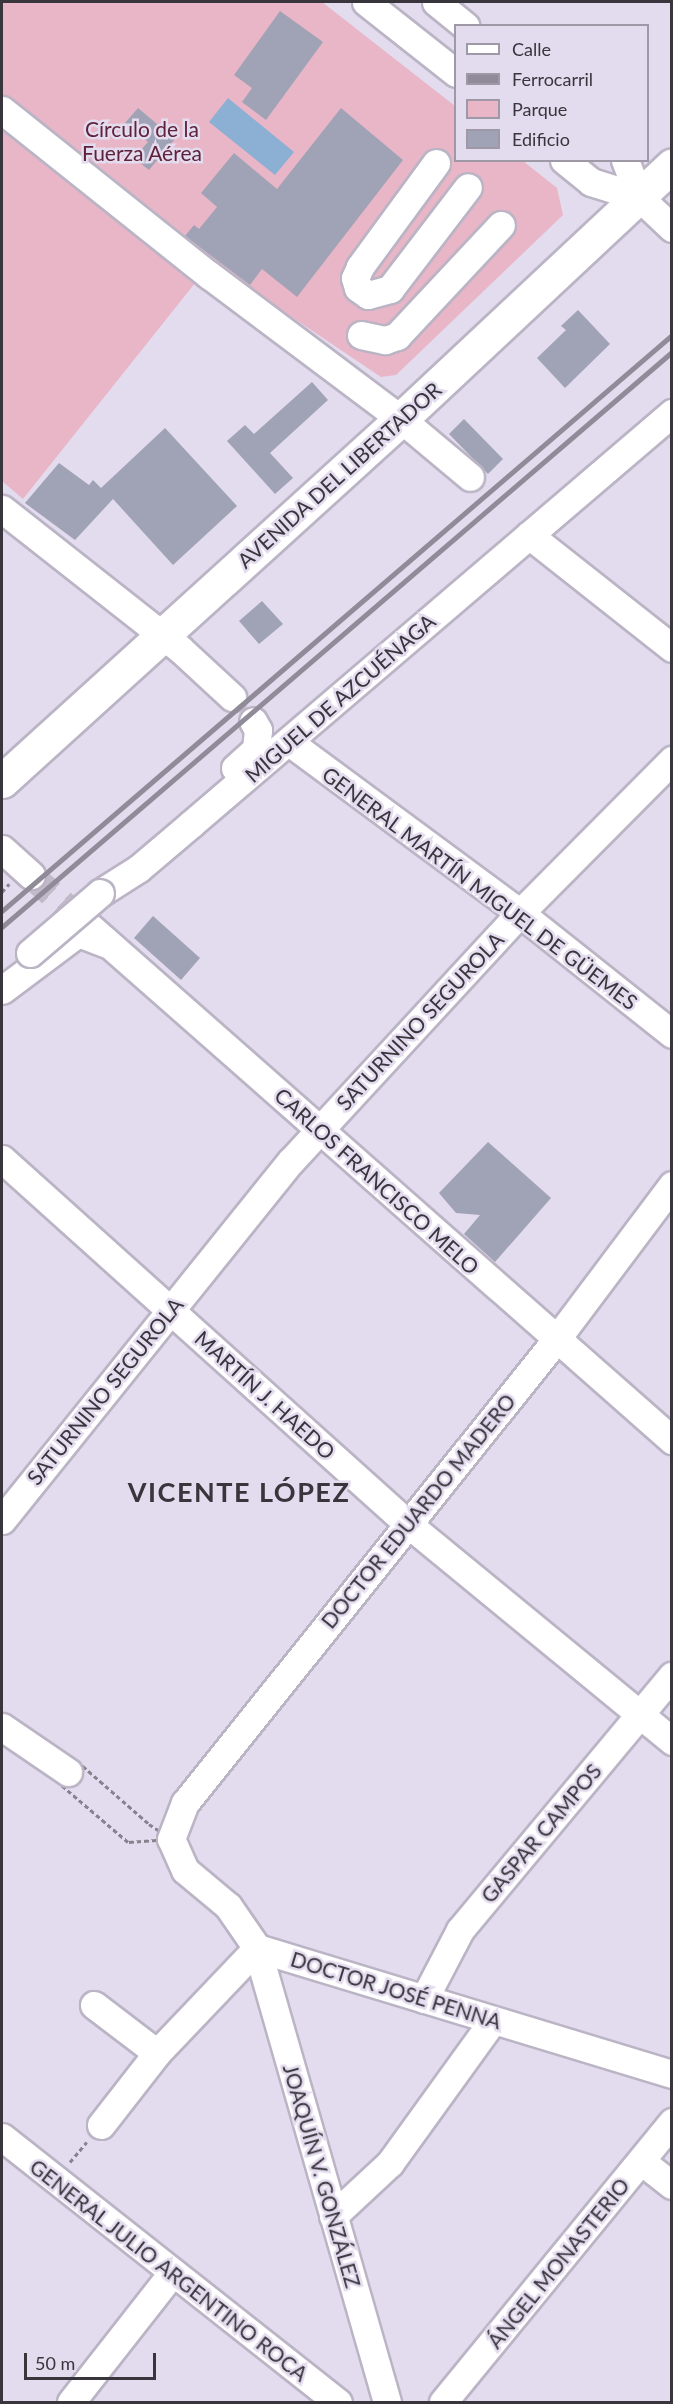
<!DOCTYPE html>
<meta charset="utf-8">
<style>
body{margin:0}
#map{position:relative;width:673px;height:2404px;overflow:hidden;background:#e3dbee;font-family:Lato,sans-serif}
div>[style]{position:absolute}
.green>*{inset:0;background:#e8b6c6}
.water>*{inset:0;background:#8cafd4}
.building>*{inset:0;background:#a0a3b5}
.minor-tunnel>*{height:27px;margin-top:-13.5px;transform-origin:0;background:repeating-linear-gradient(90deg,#c1baca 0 27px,transparent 0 41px)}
.path>*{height:3px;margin-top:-1.5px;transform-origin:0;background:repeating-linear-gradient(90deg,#87828e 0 4.5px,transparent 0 7.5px)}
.roads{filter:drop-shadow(2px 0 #bbb4c5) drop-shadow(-2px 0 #bbb4c5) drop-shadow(0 2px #bbb4c5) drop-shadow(0 -2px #bbb4c5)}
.minor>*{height:27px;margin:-13.5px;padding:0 13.5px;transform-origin:13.5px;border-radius:13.5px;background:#fff}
.major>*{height:33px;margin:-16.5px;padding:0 16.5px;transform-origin:16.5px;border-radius:16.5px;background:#fff}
.rail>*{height:4.5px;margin:-2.25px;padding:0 2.25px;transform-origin:2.25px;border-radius:2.25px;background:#908b98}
.bridges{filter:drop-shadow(2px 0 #bbb4c5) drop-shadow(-2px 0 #bbb4c5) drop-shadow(0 2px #bbb4c5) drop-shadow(0 -2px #bbb4c5)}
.minor-bridge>*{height:27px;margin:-13.5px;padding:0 13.5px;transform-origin:13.5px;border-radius:13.5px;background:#fff}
span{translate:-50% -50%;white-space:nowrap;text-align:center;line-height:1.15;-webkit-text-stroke:5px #e3dbee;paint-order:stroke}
.park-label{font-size:21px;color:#60223b}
.street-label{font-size:21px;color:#38353c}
.district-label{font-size:27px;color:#38353c;font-weight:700;letter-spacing:1.5px}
.frame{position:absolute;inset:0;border:3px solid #38353c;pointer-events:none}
.legend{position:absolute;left:454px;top:24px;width:195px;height:138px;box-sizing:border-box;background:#e3dbee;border:2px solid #9f99a7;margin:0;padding:8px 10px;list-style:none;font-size:18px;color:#38353c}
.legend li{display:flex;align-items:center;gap:12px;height:30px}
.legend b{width:30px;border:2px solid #9f99a7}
.scale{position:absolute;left:24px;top:2353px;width:132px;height:27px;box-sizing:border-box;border:3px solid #38353c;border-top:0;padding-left:8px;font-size:18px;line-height:21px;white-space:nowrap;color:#38353c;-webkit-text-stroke:4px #e3dbee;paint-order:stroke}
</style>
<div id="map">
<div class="green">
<div style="clip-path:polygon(2px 2px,322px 2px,455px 106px,456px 160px,523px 161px,557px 188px,563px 215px,396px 375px,381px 377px,211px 263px,23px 499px,2px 481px)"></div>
</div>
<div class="water">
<div style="clip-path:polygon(228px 98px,294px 152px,275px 175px,209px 122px)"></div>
</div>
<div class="building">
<div style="clip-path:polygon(280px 11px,323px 42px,266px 120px,242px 102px,252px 88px,234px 75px)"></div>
<div style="clip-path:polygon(138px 108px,175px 139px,149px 170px,134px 158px,148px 142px,125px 123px)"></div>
<div style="clip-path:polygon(341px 108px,403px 160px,297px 297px,262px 269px,250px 285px,185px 236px,194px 225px,199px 229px,217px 207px,201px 193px,234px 153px,277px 189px)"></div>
<div style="clip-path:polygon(578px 310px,610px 344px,565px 388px,537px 358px,566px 330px,561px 326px)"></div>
<div style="clip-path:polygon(312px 382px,328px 400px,270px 453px,293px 478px,275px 494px,227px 441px,245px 425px,254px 434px)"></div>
<div style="clip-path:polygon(464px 419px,503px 459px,488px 474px,449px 434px)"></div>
<div style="clip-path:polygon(165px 428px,237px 506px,173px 565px,113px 499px,75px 540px,25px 503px,59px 463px,89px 485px,93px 480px,101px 488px)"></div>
<div style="clip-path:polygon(262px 601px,283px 624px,259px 644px,239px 621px)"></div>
<div style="clip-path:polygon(153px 916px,200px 958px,181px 980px,134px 938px)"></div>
<div style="clip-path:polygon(488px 1142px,551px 1198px,495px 1262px,464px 1234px,480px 1215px,456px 1213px,439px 1193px)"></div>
</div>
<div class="minor-tunnel">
<div style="left:31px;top:875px;width:71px;rotate:41.6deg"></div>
</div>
<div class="path">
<div style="left:2px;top:892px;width:11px;rotate:-49deg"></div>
<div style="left:77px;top:1761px;width:96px;rotate:41.2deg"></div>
<div style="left:149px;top:1824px;width:27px;rotate:34deg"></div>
<div style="left:171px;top:1839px;width:43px;rotate:176deg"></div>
<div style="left:128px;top:1842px;width:89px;rotate:-139.5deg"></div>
<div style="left:60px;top:1784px;width:29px;rotate:-54deg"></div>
<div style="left:70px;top:2162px;width:26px;rotate:-50deg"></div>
</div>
<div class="roads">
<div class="minor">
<div style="left:366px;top:2px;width:115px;rotate:38.3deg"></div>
<div style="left:436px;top:2px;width:38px;rotate:39deg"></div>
<div style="left:2px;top:110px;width:265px;rotate:38.6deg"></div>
<div style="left:209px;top:275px;width:240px;rotate:36.9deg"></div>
<div style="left:401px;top:419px;width:90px;rotate:40deg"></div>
<div style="left:564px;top:160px;width:35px;rotate:39deg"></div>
<div style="left:591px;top:182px;width:50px;rotate:17.4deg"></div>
<div style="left:625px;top:160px;width:40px;rotate:69deg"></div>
<div style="left:639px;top:197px;width:45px;rotate:43.2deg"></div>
<div style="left:436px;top:163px;width:129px;rotate:126.2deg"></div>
<div style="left:360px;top:267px;width:12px;rotate:114deg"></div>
<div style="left:355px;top:278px;width:10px;rotate:73deg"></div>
<div style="left:358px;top:288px;width:12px;rotate:35deg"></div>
<div style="left:368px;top:295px;width:23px;rotate:-15deg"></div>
<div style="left:390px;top:289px;width:128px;rotate:-52.6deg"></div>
<div style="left:361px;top:335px;width:25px;rotate:12deg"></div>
<div style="left:385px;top:340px;width:13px;rotate:-18deg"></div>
<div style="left:397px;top:336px;width:152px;rotate:-46.9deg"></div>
<div style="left:2px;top:509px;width:226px;rotate:38.2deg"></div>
<div style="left:180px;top:649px;width:71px;rotate:42.7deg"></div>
<div style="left:529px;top:535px;width:182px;rotate:38.3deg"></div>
<div style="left:289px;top:742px;width:287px;rotate:36.5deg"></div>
<div style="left:520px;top:913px;width:194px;rotate:38.5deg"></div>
<div style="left:235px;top:768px;width:28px;rotate:-42deg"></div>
<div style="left:256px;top:749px;width:19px;rotate:-84deg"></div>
<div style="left:258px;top:730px;width:10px;rotate:-119deg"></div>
<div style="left:2px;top:849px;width:39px;rotate:42deg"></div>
<div style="left:100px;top:893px;width:45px;rotate:-32.3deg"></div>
<div style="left:138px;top:869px;width:70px;rotate:-40.3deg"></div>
<div style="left:191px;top:824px;width:633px;rotate:-40.51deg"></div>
<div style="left:84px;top:922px;width:784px;rotate:41.38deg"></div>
<div style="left:2px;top:990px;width:95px;rotate:-36.9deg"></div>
<div style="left:78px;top:933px;width:30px;rotate:21deg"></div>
<div style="left:2px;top:1159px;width:546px;rotate:41.96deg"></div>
<div style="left:408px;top:1524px;width:342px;rotate:39.4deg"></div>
<div style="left:2px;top:1520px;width:461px;rotate:-51.2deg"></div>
<div style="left:291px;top:1161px;width:338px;rotate:-47.3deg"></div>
<div style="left:520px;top:913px;width:216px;rotate:-45.2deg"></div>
<div style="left:2px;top:1727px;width:80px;rotate:34.3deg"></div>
<div style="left:257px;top:1948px;width:434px;rotate:16.9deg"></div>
<div style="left:424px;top:1999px;width:78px;rotate:-62.4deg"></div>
<div style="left:460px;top:1930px;width:331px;rotate:-50.2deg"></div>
<div style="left:94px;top:2005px;width:79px;rotate:37.3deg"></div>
<div style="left:101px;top:2125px;width:91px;rotate:-52.1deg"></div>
<div style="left:157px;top:2053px;width:145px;rotate:-46.4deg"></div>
<div style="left:2px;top:2137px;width:428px;rotate:38.3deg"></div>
<div style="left:641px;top:2161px;width:39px;rotate:38deg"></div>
<div style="left:333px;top:2216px;width:78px;rotate:-42.9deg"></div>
<div style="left:390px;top:2163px;width:176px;rotate:-54.2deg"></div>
<div style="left:71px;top:2402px;width:164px;rotate:-51.9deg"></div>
<div style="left:387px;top:2402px;width:472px;rotate:-106deg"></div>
<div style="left:257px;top:1948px;width:51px;rotate:-124.6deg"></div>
<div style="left:228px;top:1906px;width:56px;rotate:-140.1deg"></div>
<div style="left:185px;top:1870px;width:34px;rotate:-114deg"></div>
<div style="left:171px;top:1839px;width:39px;rotate:-69deg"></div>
<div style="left:185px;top:1803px;width:592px;rotate:-51.31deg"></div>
<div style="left:555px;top:1341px;width:195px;rotate:-53.1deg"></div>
<div style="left:443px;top:2402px;width:362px;rotate:-50.7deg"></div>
</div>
<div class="major">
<div style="left:2px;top:781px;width:539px;rotate:-42.22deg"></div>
<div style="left:401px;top:419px;width:371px;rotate:-43.1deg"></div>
</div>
</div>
<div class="rail">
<div style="left:2px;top:911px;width:884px;rotate:-40.69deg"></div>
<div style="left:2px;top:927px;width:883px;rotate:-40.64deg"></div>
</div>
<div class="bridges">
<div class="minor-bridge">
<div style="left:30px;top:953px;width:92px;rotate:-40.6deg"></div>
</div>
</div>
<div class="park-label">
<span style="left:142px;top:141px">Círculo de la<br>Fuerza Aérea</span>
</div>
<div class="street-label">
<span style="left:339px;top:475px;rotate:-42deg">AVENIDA DEL LIBERTADOR</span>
<span style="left:340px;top:698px;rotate:-41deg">MIGUEL DE AZCUÉNAGA</span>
<span style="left:480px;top:888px;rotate:37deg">GENERAL MARTÍN MIGUEL DE GÜEMES</span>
<span style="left:420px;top:1021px;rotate:-47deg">SATURNINO SEGUROLA</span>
<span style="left:377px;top:1181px;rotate:42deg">CARLOS FRANCISCO MELO</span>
<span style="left:105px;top:1391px;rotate:-51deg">SATURNINO SEGUROLA</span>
<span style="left:265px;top:1395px;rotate:42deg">MARTÍN J. HAEDO</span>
<span style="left:418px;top:1511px;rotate:-51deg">DOCTOR EDUARDO MADERO</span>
<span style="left:541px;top:1833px;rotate:-50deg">GASPAR CAMPOS</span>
<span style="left:396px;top:1990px;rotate:17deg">DOCTOR JOSÉ PENNA</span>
<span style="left:322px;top:2176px;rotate:74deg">JOAQUÍN V. GONZÁLEZ</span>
<span style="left:558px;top:2263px;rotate:-51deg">ÁNGEL MONASTERIO</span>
<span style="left:169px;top:2270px;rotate:38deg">GENERAL JULIO ARGENTINO ROCA</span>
</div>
<div class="district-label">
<span style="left:239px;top:1492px">VICENTE LÓPEZ</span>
</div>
<div class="frame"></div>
<ul class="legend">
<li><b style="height:8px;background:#fff"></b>Calle</li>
<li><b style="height:8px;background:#908b98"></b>Ferrocarril</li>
<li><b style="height:16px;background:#e8b6c6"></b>Parque</li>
<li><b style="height:16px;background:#a0a3b5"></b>Edificio</li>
</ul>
<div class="scale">50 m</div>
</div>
